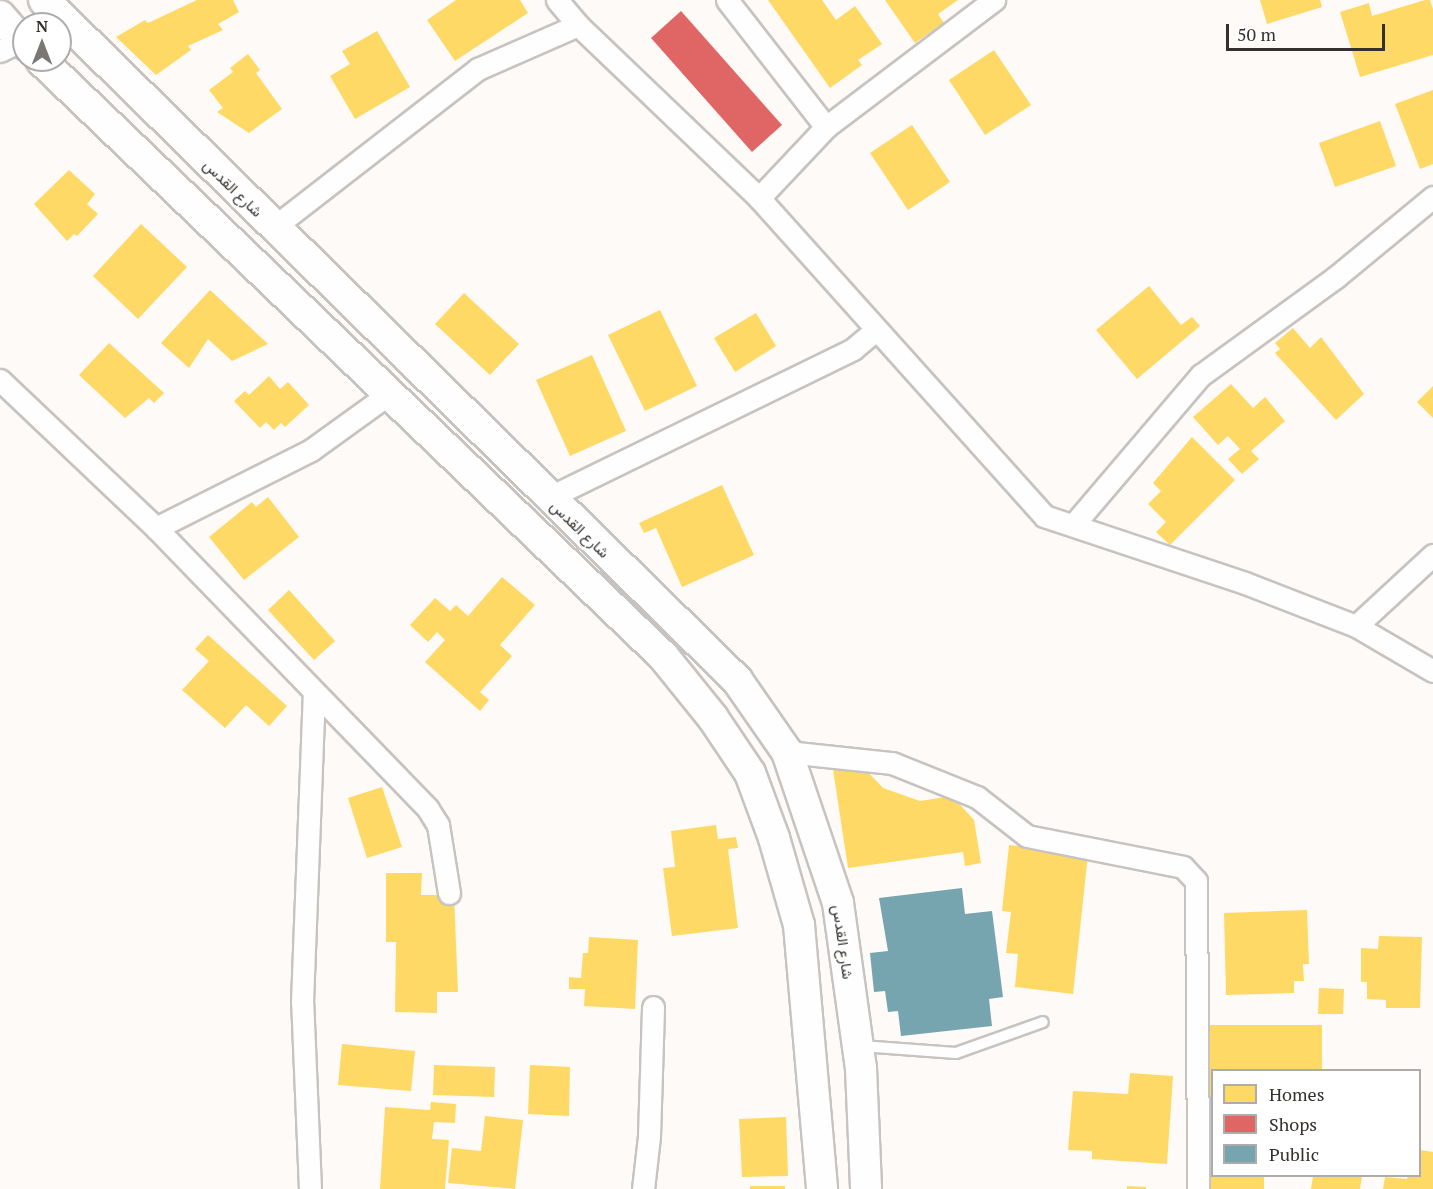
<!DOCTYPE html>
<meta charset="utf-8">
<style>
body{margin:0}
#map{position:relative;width:1433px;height:1189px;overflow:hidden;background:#fdfaf7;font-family:"PT Serif",Vazirmatn,serif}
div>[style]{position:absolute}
.homes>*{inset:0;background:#ffd966}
.shops>*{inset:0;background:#e06666}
.public>*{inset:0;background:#76a5af}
.roads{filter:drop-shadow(2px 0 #c6c3c0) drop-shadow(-2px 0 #c6c3c0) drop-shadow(0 2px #c6c3c0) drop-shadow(0 -2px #c6c3c0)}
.lane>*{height:10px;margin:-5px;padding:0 5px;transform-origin:5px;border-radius:5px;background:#fffefe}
.street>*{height:21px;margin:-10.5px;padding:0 10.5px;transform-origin:10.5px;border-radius:10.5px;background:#fffefe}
.secondary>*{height:30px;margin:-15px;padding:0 15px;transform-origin:15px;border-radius:15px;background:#fffefe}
span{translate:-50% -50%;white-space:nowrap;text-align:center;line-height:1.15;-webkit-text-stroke:6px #fff;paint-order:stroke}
.street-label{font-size:15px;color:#33302d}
.legend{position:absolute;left:1211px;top:1069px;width:210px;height:108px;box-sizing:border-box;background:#fff;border:2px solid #adacab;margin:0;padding:8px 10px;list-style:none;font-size:18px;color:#33302d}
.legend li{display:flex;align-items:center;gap:12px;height:30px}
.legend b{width:30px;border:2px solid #adacab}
.north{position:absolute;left:12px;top:12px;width:60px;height:60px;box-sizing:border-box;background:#fff;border:2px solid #adacab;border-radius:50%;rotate:0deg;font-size:16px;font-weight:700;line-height:24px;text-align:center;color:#33302d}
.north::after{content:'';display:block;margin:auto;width:21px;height:27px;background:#7a7774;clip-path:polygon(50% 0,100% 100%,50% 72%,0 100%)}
.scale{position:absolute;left:1226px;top:24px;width:159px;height:27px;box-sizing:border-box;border:3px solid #33302d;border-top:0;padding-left:8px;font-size:18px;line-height:21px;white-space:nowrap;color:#33302d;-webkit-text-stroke:4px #fff;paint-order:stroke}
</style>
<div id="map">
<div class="homes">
<div style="clip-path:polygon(197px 0,233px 0,239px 12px,218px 24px,223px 30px,188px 46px,191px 50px,156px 75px,116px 37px,145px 20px,148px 23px)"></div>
<div style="clip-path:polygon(456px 0,520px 0,528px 13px,455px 61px,427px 20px)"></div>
<div style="clip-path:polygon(768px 0,822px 0,836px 20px,855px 6px,882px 44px,858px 60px,862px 65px,830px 88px)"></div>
<div style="clip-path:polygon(885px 0,958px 0,938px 14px,944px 23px,915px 43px)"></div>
<div style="clip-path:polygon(1260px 0,1320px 0,1322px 7px,1267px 24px)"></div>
<div style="clip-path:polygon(1425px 0,1430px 0,1433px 9px,1433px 55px,1360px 77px,1340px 12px,1369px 3px,1372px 16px)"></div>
<div style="clip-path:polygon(377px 31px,410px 87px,355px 119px,330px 76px,350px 64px,342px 51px)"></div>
<div style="clip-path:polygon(994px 50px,1031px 105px,985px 135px,949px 80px)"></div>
<div style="clip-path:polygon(248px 54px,260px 70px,256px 73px,282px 109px,249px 133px,217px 112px,223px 108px,209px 90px,233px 72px,230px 68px)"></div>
<div style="clip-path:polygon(1433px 90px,1433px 164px,1420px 169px,1395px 104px)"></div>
<div style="clip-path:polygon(1380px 121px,1396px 166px,1335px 187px,1319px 143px)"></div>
<div style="clip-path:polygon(912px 125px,950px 182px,908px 210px,870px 153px)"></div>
<div style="clip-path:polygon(69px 170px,95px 194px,87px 204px,98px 214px,77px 236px,74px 234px,67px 241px,34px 204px)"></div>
<div style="clip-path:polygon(141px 224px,187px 267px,138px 319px,93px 276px)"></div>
<div style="clip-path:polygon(1149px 286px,1181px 325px,1192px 317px,1200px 326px,1137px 379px,1096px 330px)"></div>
<div style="clip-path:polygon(210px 290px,268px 344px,232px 361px,208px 339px,189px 368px,161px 343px)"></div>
<div style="clip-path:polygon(464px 293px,519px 344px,490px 375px,435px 324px)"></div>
<div style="clip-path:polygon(660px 310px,697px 386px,645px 411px,608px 335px)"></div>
<div style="clip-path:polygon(756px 313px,776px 346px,735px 372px,714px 338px)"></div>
<div style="clip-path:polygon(1293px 328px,1310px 348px,1321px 337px,1364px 394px,1336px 420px,1275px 353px,1280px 349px,1275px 343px)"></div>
<div style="clip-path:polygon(109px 343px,164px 393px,154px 403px,149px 398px,125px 418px,79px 375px)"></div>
<div style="clip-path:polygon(592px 355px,626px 431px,570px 456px,536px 380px)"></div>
<div style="clip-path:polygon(269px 376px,280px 389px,288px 382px,309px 405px,285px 427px,281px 423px,274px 430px,266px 422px,260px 428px,234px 401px,245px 391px,249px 395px)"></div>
<div style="clip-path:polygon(1231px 384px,1253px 408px,1265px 397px,1285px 421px,1251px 451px,1259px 459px,1242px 474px,1228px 459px,1240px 449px,1228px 436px,1218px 445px,1193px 417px)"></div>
<div style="clip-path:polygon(1433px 386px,1433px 418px,1417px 402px)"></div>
<div style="clip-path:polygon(1192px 437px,1235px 480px,1170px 545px,1156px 532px,1166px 522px,1148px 504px,1161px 491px,1153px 483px)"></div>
<div style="clip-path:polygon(722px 485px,754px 555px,682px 587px,656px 528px,644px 533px,639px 523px)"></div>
<div style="clip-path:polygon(268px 497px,299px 537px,244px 580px,209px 537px,252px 502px,256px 507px)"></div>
<div style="clip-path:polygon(502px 577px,535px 605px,500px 645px,512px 656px,480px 692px,489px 700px,480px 711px,425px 662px,445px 640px,437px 632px,428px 642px,410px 625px,435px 598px,450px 611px,456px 605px,468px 616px)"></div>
<div style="clip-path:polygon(289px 590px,335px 641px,314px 660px,268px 610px)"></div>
<div style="clip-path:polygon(208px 635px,287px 706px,269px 726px,246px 705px,225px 728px,182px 690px,209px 661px,195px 649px)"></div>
<div style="clip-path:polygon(832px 763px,867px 771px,883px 788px,920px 801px,952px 796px,974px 820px,981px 863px,965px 866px,963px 852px,848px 868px)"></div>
<div style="clip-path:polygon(382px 787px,402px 847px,367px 858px,348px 798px)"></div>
<div style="clip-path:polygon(716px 825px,718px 839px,736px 837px,738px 848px,728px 849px,738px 928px,672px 936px,663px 868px,675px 867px,671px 831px)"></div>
<div style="clip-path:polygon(1009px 845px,1088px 854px,1073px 994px,1015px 987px,1018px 954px,1006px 953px,1011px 912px,1002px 911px)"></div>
<div style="clip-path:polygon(386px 873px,422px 873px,421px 895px,454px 895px,458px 992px,437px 992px,437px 1013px,395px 1012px,396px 942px,386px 942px)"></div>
<div style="clip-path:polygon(1307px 910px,1309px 964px,1303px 964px,1304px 981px,1294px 981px,1294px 993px,1226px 995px,1224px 913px)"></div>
<div style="clip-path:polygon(1379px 936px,1422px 937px,1420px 1008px,1386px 1008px,1386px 1000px,1367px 999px,1367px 982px,1361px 982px,1361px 948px,1378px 949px)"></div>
<div style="clip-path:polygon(589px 937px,638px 940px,635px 1009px,584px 1006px,585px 989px,569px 989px,569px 977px,581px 978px,583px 953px,588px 953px)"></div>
<div style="clip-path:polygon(1319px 988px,1344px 989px,1343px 1014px,1318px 1014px)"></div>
<div style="clip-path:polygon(1204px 1025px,1322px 1025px,1322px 1070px,1212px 1070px,1212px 1124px,1204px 1124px)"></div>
<div style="clip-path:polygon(342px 1044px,415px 1051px,411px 1091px,338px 1085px)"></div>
<div style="clip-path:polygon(434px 1065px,495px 1067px,494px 1097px,433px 1095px)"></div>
<div style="clip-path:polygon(530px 1065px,570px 1067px,569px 1116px,528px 1114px)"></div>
<div style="clip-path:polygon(1130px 1073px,1173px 1076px,1167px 1164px,1092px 1159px,1092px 1151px,1068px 1150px,1073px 1091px,1128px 1094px)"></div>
<div style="clip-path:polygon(431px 1102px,456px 1104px,455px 1123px,434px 1122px,432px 1139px,449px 1140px,445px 1189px,380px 1189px,385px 1107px,430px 1110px)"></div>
<div style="clip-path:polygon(485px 1116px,523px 1120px,515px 1189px,448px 1183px,452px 1148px,481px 1151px)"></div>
<div style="clip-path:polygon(786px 1117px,788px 1176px,742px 1177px,739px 1119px)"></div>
<div style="clip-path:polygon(1420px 1150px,1433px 1152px,1433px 1189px,1383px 1189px,1385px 1177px,1407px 1179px,1408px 1176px,1420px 1176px)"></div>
<div style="clip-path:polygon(1211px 1176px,1264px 1177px,1264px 1189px,1211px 1189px)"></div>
<div style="clip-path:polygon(1313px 1176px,1362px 1176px,1360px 1189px,1311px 1189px)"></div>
<div style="clip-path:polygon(750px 1186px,785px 1186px,785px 1189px,750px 1189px)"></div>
<div style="clip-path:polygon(1127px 1186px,1146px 1187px,1146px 1189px,1127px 1189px)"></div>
</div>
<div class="shops">
<div style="clip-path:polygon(681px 11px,782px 125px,752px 152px,651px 38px)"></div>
</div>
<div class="public">
<div style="clip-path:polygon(962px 888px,965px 914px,992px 911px,1003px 997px,989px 999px,992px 1026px,901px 1036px,898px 1011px,888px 1012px,885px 991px,874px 992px,870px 953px,888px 951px,879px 898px)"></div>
</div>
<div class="roads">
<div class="lane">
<div style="left:861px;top:1046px;width:95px;rotate:4.2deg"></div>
<div style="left:956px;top:1053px;width:92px;rotate:-19.6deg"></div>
</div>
<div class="street">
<div style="left:557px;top:0;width:33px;rotate:50deg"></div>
<div style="left:727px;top:0;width:161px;rotate:52.1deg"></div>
<div style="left:0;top:51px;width:22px;rotate:-27deg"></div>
<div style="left:759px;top:198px;width:98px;rotate:-46.7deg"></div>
<div style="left:826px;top:127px;width:211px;rotate:-37.1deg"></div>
<div style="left:274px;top:227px;width:258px;rotate:-37.8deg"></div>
<div style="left:478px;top:69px;width:109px;rotate:-23.7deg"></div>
<div style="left:578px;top:25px;width:250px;rotate:43.7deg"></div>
<div style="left:759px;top:198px;width:427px;rotate:48.1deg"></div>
<div style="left:1044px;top:516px;width:212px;rotate:18.4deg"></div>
<div style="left:1245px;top:583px;width:119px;rotate:21.2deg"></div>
<div style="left:1356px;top:626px;width:89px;rotate:30.3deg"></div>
<div style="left:0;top:380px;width:215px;rotate:43.5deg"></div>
<div style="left:156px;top:528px;width:391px;rotate:45.9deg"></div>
<div style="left:428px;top:809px;width:19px;rotate:58deg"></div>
<div style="left:438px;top:825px;width:69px;rotate:80.8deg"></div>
<div style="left:548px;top:498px;width:339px;rotate:-26deg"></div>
<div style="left:853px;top:349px;width:30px;rotate:-40deg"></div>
<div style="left:1074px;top:524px;width:196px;rotate:-49.6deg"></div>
<div style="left:1201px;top:375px;width:167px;rotate:-36deg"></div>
<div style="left:1336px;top:277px;width:126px;rotate:-39.5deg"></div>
<div style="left:156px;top:528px;width:174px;rotate:-26.7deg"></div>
<div style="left:311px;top:450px;width:97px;rotate:-35.8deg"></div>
<div style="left:1356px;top:626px;width:105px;rotate:-42.7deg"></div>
<div style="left:787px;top:752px;width:106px;rotate:6deg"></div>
<div style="left:892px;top:763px;width:92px;rotate:21.8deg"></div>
<div style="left:977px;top:797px;width:63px;rotate:38deg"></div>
<div style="left:1027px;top:836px;width:159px;rotate:11.2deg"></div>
<div style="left:1183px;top:867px;width:19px;rotate:47deg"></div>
<div style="left:1196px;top:881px;width:308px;rotate:89.6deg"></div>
<div style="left:310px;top:1189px;width:187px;rotate:-92.4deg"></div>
<div style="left:302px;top:1002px;width:310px;rotate:-87.8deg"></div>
<div style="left:643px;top:1189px;width:53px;rotate:-83.5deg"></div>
<div style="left:649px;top:1136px;width:129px;rotate:-88.2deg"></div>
</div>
<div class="secondary">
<div style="left:44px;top:0;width:971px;rotate:44.46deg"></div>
<div style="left:737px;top:680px;width:88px;rotate:55.2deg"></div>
<div style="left:787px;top:752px;width:159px;rotate:71.3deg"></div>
<div style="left:838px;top:903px;width:167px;rotate:82.1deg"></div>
<div style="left:861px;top:1068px;width:121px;rotate:87.6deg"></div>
<div style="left:0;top:16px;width:37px;rotate:49deg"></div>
<div style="left:41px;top:60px;width:861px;rotate:43.78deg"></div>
<div style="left:663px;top:656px;width:80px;rotate:51.1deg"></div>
<div style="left:713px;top:718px;width:66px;rotate:56.1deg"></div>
<div style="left:750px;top:773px;width:69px;rotate:69.7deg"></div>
<div style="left:774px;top:838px;width:91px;rotate:74deg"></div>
<div style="left:799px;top:925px;width:265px;rotate:85deg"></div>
</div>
</div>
<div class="street-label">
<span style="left:233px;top:188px;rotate:44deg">شارع القدس</span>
<span style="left:580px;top:529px;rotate:44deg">شارع القدس</span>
<span style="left:843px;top:942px;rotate:82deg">شارع القدس</span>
</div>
<ul class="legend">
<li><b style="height:16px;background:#ffd966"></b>Homes</li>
<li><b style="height:16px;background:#e06666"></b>Shops</li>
<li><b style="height:16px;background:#76a5af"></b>Public</li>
</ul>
<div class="north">N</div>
<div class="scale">50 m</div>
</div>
